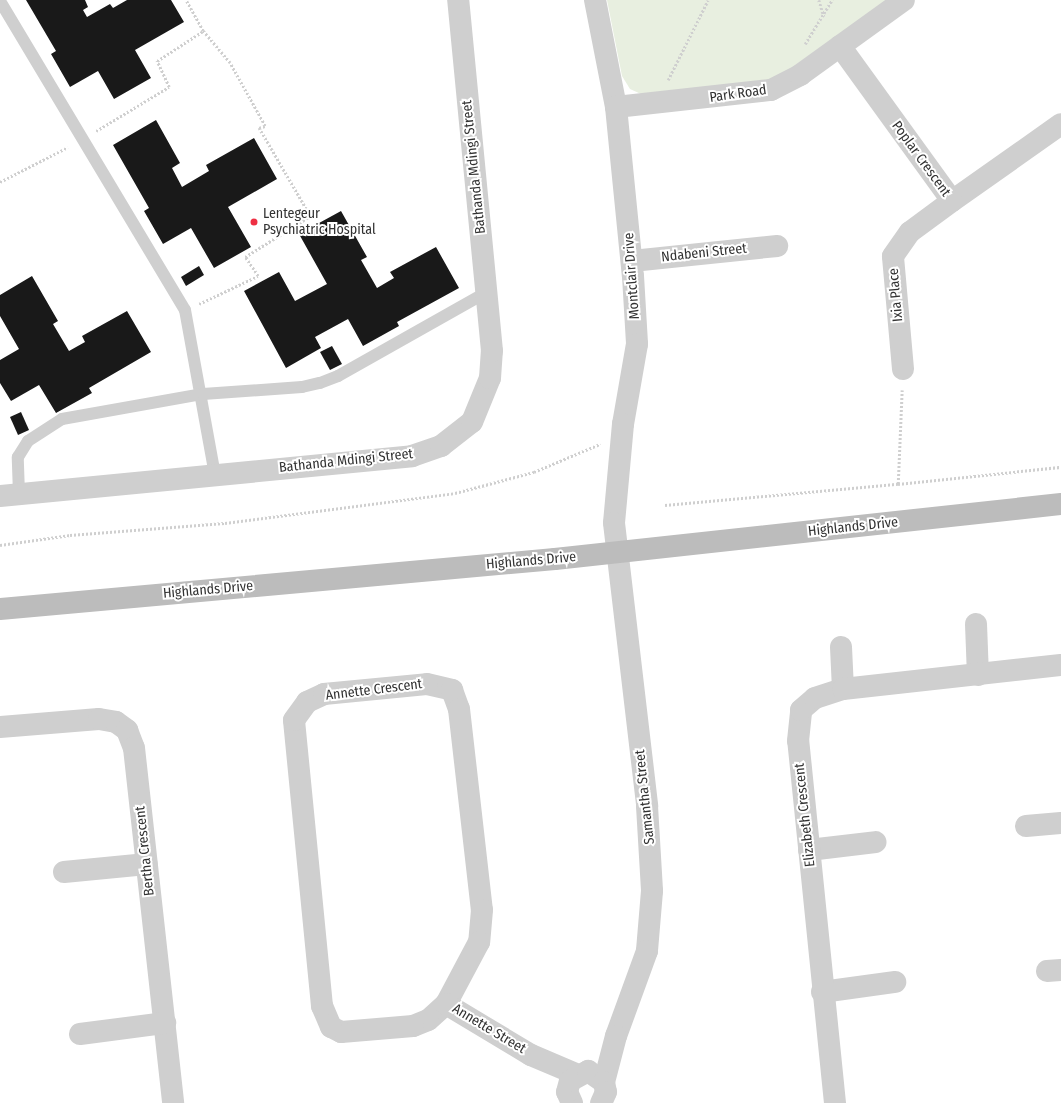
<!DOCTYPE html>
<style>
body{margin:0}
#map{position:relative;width:1061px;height:1103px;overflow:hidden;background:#fff;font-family:"Fira Sans Condensed",sans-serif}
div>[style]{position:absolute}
.green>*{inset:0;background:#e8efe0}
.building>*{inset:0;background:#191919}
.path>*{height:2.5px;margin-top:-1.25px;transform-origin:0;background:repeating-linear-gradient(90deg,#cfcfcf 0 2px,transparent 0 4px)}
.service>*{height:12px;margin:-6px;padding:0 6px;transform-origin:6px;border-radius:6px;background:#cfcfcf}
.minor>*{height:22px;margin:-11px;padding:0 11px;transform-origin:11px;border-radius:11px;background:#cfcfcf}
.secondary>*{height:22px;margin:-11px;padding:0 11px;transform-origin:11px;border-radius:11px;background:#bcbcbc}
.dots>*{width:11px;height:11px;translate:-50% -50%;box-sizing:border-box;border:2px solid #fff;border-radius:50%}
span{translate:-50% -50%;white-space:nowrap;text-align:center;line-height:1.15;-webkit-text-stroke:4px #fff;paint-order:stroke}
.street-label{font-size:14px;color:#323232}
.poi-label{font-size:14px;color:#323232}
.left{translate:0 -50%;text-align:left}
</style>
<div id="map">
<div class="green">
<div style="clip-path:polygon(607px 0,887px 0,783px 74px,767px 81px,641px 94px,630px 89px,622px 76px)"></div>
</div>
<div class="building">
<div style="clip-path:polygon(26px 0,85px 0,88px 7px,83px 10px,87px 17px,110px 4px,113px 8px,127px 0,171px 0,184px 22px,135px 50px,151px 78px,114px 99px,98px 71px,70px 87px,51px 54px,56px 51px)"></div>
<div style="clip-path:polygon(156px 120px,180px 163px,172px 168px,182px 187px,209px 171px,206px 165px,254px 138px,277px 179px,228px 207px,251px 247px,214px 268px,191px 228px,163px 244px,144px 211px,149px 208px,113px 145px)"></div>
<div style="clip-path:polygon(341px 211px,367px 257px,361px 260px,377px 288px,394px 278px,390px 272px,436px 247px,459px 288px,397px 322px,399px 326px,363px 346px,348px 319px,315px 337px,321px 348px,286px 368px,244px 291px,279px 272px,295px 301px,327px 284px,299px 234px)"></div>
<div style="clip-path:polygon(199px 266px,204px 275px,186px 286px,181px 277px)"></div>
<div style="clip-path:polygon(32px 276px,58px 321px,53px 324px,69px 351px,85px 342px,82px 336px,127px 311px,151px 352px,89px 388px,92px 393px,56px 413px,39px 385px,11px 401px,0 383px,0 360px,19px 349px,0 316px,0 295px)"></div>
<div style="clip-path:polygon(332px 346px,342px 364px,330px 370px,320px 352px)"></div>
<div style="clip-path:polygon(21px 412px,29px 430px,18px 435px,10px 417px)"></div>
</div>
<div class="path">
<div style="left:819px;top:0;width:17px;rotate:73deg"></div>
<div style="left:805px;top:44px;width:52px;rotate:-58.5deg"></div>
<div style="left:668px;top:80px;width:89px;rotate:-63.4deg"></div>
<div style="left:96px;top:131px;width:85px;rotate:-31.1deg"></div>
<div style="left:169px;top:87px;width:29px;rotate:-115deg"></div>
<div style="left:157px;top:61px;width:55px;rotate:-33.1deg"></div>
<div style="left:203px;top:31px;width:35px;rotate:-119deg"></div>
<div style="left:0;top:182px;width:76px;rotate:-27.2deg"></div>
<div style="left:199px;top:304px;width:65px;rotate:-25.4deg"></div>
<div style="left:258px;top:276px;width:23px;rotate:-124deg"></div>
<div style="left:245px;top:257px;width:77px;rotate:-32.2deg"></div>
<div style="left:310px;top:216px;width:102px;rotate:-120.1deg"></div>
<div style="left:259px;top:128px;width:6px;rotate:-18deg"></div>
<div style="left:265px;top:126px;width:72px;rotate:-119.1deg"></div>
<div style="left:230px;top:63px;width:42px;rotate:-130.2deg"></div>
<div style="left:898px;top:484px;width:164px;rotate:-6deg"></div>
<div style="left:665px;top:505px;width:234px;rotate:-5.2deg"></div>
<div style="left:898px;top:484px;width:94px;rotate:-87.6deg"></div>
<div style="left:0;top:545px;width:71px;rotate:-8.1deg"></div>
<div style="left:70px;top:535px;width:155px;rotate:-4.4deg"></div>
<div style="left:225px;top:523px;width:232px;rotate:-7.4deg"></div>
<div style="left:455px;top:493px;width:82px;rotate:-14.9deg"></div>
<div style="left:534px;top:472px;width:72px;rotate:-23deg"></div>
</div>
<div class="service">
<div style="left:0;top:1px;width:360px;rotate:59.1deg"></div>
<div style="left:185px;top:310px;width:168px;rotate:79.7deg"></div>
<div style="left:19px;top:494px;width:37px;rotate:-92deg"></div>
<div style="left:18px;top:457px;width:19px;rotate:-58deg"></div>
<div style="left:28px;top:441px;width:40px;rotate:-32.9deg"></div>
<div style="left:62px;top:419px;width:143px;rotate:-10.1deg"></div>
<div style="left:203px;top:394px;width:99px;rotate:-4deg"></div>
<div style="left:302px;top:387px;width:18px;rotate:-13deg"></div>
<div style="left:320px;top:383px;width:19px;rotate:-21deg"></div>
<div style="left:338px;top:376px;width:171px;rotate:-29.4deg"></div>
</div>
<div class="minor">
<div style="left:595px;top:0;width:109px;rotate:78.9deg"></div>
<div style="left:616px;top:107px;width:170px;rotate:84.3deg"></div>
<div style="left:633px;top:276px;width:68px;rotate:86.6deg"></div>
<div style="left:637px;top:344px;width:81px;rotate:99.9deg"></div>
<div style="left:623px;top:424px;width:99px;rotate:95.2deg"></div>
<div style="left:614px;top:523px;width:285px;rotate:83.3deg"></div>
<div style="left:647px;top:806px;width:85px;rotate:86.6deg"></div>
<div style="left:652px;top:891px;width:60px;rotate:94.8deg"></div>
<div style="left:647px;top:951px;width:90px;rotate:110deg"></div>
<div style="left:616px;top:1036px;width:48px;rotate:104.6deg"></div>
<div style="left:840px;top:46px;width:191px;rotate:54.1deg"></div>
<div style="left:952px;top:201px;width:133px;rotate:-35.2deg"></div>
<div style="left:616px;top:107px;width:156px;rotate:-6.3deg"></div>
<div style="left:771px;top:90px;width:33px;rotate:-27deg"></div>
<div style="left:800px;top:75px;width:128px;rotate:-35.8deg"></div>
<div style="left:632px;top:261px;width:146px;rotate:-5.9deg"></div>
<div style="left:903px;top:369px;width:113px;rotate:-95.1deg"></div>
<div style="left:893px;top:256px;width:29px;rotate:-55deg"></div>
<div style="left:910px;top:232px;width:52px;rotate:-36.4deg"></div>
<div style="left:0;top:496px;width:414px;rotate:-5.5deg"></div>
<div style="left:412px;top:456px;width:31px;rotate:-19deg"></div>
<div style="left:441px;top:446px;width:39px;rotate:-38deg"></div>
<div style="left:472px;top:422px;width:48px;rotate:-67.8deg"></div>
<div style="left:490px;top:378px;width:27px;rotate:-86deg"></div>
<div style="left:492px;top:351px;width:353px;rotate:-95.5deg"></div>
<div style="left:976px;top:624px;width:51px;rotate:87.8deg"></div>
<div style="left:841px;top:647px;width:42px;rotate:87.3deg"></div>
<div style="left:427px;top:684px;width:26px;rotate:13deg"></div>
<div style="left:452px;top:690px;width:20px;rotate:70deg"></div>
<div style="left:459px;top:709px;width:202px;rotate:83.5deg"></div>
<div style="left:482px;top:910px;width:32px;rotate:95deg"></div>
<div style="left:479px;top:942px;width:70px;rotate:118deg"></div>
<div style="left:446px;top:1004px;width:24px;rotate:138deg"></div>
<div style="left:428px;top:1020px;width:16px;rotate:158deg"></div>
<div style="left:413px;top:1026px;width:72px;rotate:175.2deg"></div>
<div style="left:341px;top:1032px;width:11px;rotate:-153deg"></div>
<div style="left:331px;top:1027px;width:23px;rotate:-113deg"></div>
<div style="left:322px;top:1006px;width:287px;rotate:-95.6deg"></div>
<div style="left:294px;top:720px;width:22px;rotate:-54deg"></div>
<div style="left:307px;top:702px;width:19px;rotate:-25deg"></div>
<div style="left:324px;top:694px;width:103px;rotate:-5.5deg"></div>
<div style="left:0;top:727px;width:99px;rotate:-4.6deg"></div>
<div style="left:99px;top:719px;width:17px;rotate:10deg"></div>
<div style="left:116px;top:722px;width:14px;rotate:36deg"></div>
<div style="left:127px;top:730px;width:19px;rotate:69deg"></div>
<div style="left:134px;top:748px;width:357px;rotate:83.7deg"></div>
<div style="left:1026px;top:826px;width:35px;rotate:-5deg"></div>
<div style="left:809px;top:850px;width:67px;rotate:-6.8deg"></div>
<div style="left:64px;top:872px;width:83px;rotate:-5.5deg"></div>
<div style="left:1047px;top:971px;width:14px;rotate:-4deg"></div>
<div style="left:822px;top:992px;width:74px;rotate:-7.8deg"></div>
<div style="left:446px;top:1004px;width:99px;rotate:31deg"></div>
<div style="left:531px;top:1055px;width:49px;rotate:22.9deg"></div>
<div style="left:80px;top:1034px;width:86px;rotate:-7.4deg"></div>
<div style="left:572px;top:1103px;width:12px;rotate:-114deg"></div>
<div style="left:567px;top:1092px;width:11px;rotate:-75deg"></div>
<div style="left:570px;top:1081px;width:21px;rotate:-29deg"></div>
<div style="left:588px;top:1071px;width:19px;rotate:35deg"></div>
<div style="left:604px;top:1082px;width:10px;rotate:79deg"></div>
<div style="left:606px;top:1092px;width:12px;rotate:114deg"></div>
<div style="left:835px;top:1103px;width:364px;rotate:-95.8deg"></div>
<div style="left:798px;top:741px;width:31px;rotate:-84deg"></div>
<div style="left:801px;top:710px;width:18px;rotate:-41deg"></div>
<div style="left:815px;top:698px;width:29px;rotate:-18deg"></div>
<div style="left:843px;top:689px;width:219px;rotate:-6.3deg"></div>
</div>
<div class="secondary">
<div style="left:0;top:609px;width:557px;rotate:-5.15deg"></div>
<div style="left:555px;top:559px;width:509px;rotate:-6.2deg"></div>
</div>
<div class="dots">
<div style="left:254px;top:222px;background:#ee2f43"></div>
</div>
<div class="street-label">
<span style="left:738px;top:94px;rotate:-8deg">Park Road</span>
<span style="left:921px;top:159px;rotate:54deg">Poplar Crescent</span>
<span style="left:474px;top:167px;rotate:-96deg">Bathanda Mdingi Street</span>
<span style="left:704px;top:253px;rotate:-6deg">Ndabeni Street</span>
<span style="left:632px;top:276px;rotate:-94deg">Montclair Drive</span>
<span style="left:896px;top:295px;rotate:-95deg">Ixia Place</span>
<span style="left:346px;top:461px;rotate:-6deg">Bathanda Mdingi Street</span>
<span style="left:853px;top:527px;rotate:-6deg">Highlands Drive</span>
<span style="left:531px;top:561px;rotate:-5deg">Highlands Drive</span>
<span style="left:208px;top:590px;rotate:-5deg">Highlands Drive</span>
<span style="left:374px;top:690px;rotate:-7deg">Annette Crescent</span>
<span style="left:645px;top:797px;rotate:-96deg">Samantha Street</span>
<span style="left:805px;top:815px;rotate:-96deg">Elizabeth Crescent</span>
<span style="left:145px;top:851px;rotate:-96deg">Bertha Crescent</span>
<span style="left:489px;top:1029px;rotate:31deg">Annette Street</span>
</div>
<div class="poi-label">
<span class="left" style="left:263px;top:222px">Lentegeur<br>Psychiatric Hospital</span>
</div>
</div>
